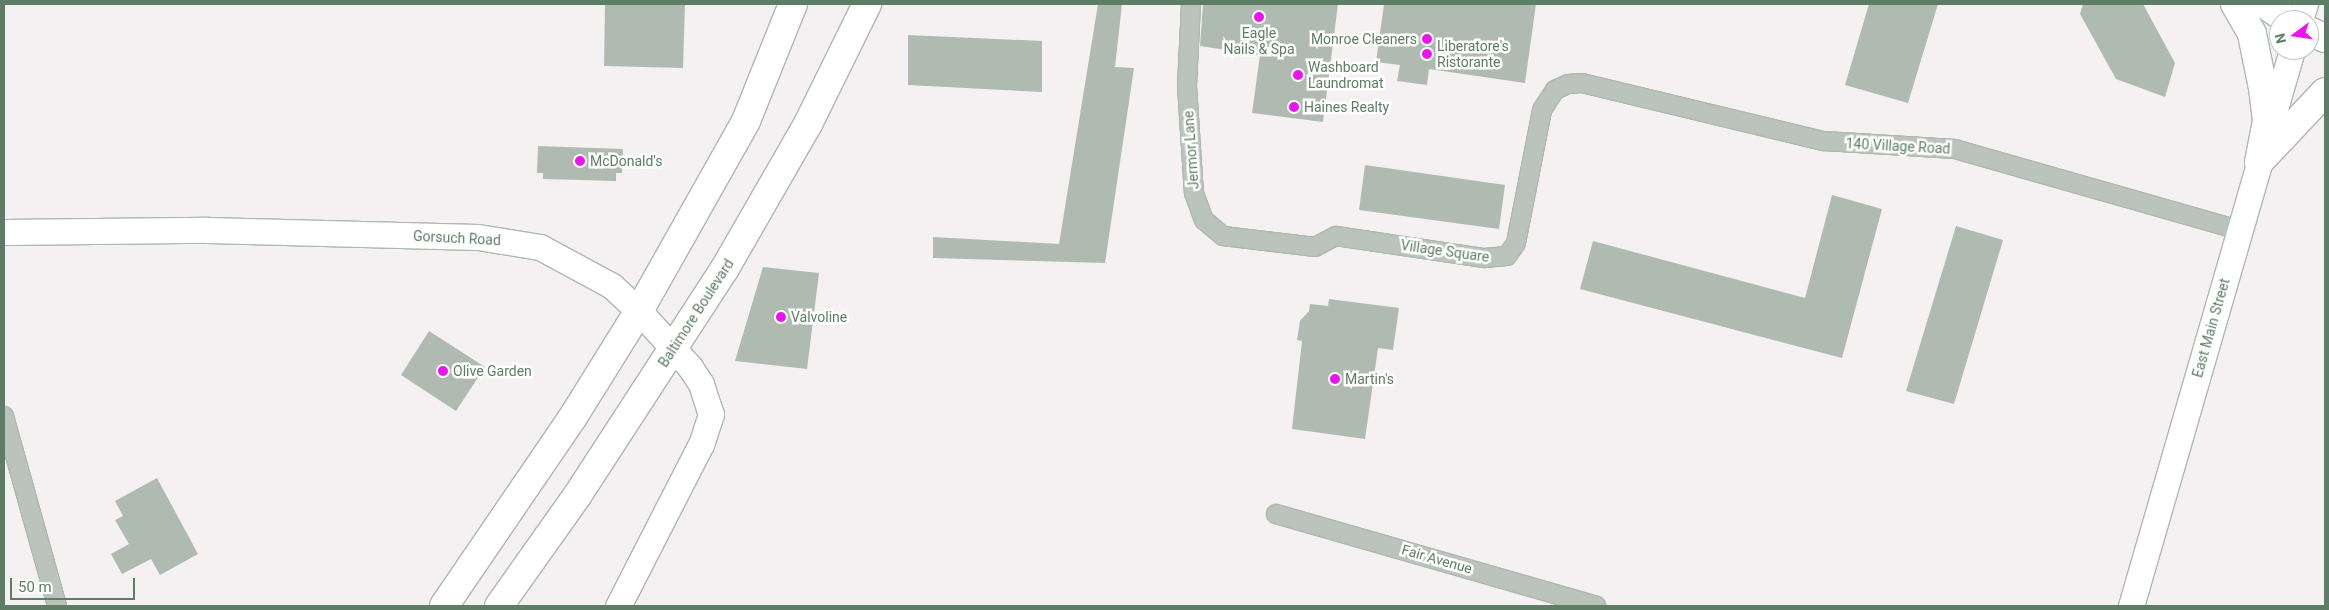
<!DOCTYPE html>
<style>
body{margin:0}
#map{position:relative;width:2329px;height:610px;overflow:hidden;background:#f5f0f2;font-family:Roboto,sans-serif}
div>[style]{position:absolute}
.building>*{inset:0;background:#afbbb1}
.roads{filter:drop-shadow(1px 0 #adb9af) drop-shadow(-1px 0 #adb9af) drop-shadow(0 1px #adb9af) drop-shadow(0 -1px #adb9af)}
.street>*{height:18px;margin:-9px;padding:0 9px;transform-origin:9px;border-radius:9px;background:#bac4bc}
.secondary>*{height:25px;margin:-12.5px;padding:0 12.5px;transform-origin:12.5px;border-radius:12.5px;background:#fff}
.primary>*{height:28px;margin:-14px;padding:0 14px;transform-origin:14px;border-radius:14px;background:#fff}
.highway>*{height:28px;margin:-14px;padding:0 14px;transform-origin:14px;border-radius:14px;background:#fff}
.dots>*{width:14px;height:14px;translate:-50% -50%;box-sizing:border-box;border:2px solid #fff;border-radius:50%}
span{translate:-50% -50%;white-space:nowrap;text-align:center;line-height:1.15;-webkit-text-stroke:5px #fff;paint-order:stroke}
.poi-label{font-size:14px;color:#5d7e64}
.right{translate:-100% -50%;text-align:right}
.left{translate:0 -50%;text-align:left}
.street-label{font-size:14px;color:#5d7e64}
.frame{position:absolute;inset:0;border:5px solid #5d7e64;pointer-events:none}
.north{position:absolute;left:2269px;top:10px;width:50px;height:50px;box-sizing:border-box;background:#fff;border:1px solid #becbc1;border-radius:50%;rotate:256deg;font-size:14px;font-weight:700;line-height:20px;text-align:center;color:#5d7e64}
.north::after{content:'';display:block;margin:auto;width:18px;height:22px;background:#eb14f1;clip-path:polygon(50% 0,100% 100%,50% 72%,0 100%)}
.scale{position:absolute;left:10px;top:578px;width:125px;height:22px;box-sizing:border-box;border:2px solid #5d7e64;border-top:0;padding-left:6px;font-size:15px;line-height:18px;white-space:nowrap;color:#5d7e64;-webkit-text-stroke:4px #fff;paint-order:stroke}
</style>
<div id="map">
<div class="building">
<div style="clip-path:polygon(605px 4px,685px 5px,683px 68px,604px 66px)"></div>
<div style="clip-path:polygon(1098px 4px,1122px 4px,1115px 67px,1134px 68px,1105px 263px,933px 258px,933px 237px,1059px 244px)"></div>
<div style="clip-path:polygon(1203px 4px,1338px 4px,1323px 122px,1252px 113px,1260px 55px,1200px 46px)"></div>
<div style="clip-path:polygon(1384px 4px,1536px 4px,1525px 83px,1429px 69px,1427px 85px,1397px 81px,1400px 65px,1376px 62px)"></div>
<div style="clip-path:polygon(1869px 4px,1938px 4px,1908px 103px,1845px 85px)"></div>
<div style="clip-path:polygon(2083px 4px,2143px 4px,2175px 63px,2165px 97px,2116px 79px,2080px 14px)"></div>
<div style="clip-path:polygon(908px 35px,1042px 41px,1042px 92px,908px 85px)"></div>
<div style="clip-path:polygon(538px 146px,623px 149px,622px 173px,616px 173px,616px 181px,543px 179px,543px 173px,537px 173px)"></div>
<div style="clip-path:polygon(1365px 165px,1505px 185px,1499px 229px,1359px 210px)"></div>
<div style="clip-path:polygon(1832px 195px,1882px 209px,1842px 358px,1580px 289px,1593px 241px,1805px 298px)"></div>
<div style="clip-path:polygon(1956px 226px,2003px 240px,1954px 404px,1906px 391px)"></div>
<div style="clip-path:polygon(763px 267px,819px 273px,807px 369px,735px 361px)"></div>
<div style="clip-path:polygon(1329px 299px,1399px 308px,1393px 350px,1378px 348px,1365px 439px,1292px 429px,1302px 341px,1297px 340px,1300px 321px,1309px 311px,1310px 304px,1328px 306px)"></div>
<div style="clip-path:polygon(429px 331px,485px 367px,456px 411px,401px 375px)"></div>
<div style="clip-path:polygon(157px 478px,198px 554px,160px 575px,151px 559px,122px 574px,111px 554px,129px 544px,115px 520px,123px 516px,115px 501px)"></div>
</div>
<div class="roads">
<div class="street">
<div style="left:1191px;top:4px;width:82px;rotate:92.8deg"></div>
<div style="left:1187px;top:86px;width:107px;rotate:86.3deg"></div>
<div style="left:1194px;top:193px;width:29px;rotate:70deg"></div>
<div style="left:1204px;top:220px;width:25px;rotate:40deg"></div>
<div style="left:1223px;top:236px;width:93px;rotate:6.8deg"></div>
<div style="left:1315px;top:247px;width:24px;rotate:-28deg"></div>
<div style="left:1336px;top:236px;width:150px;rotate:8.5deg"></div>
<div style="left:1484px;top:258px;width:23px;rotate:-5deg"></div>
<div style="left:1507px;top:256px;width:16px;rotate:-55deg"></div>
<div style="left:1516px;top:243px;width:136px;rotate:-78.9deg"></div>
<div style="left:1542px;top:110px;width:24px;rotate:-57deg"></div>
<div style="left:1555px;top:90px;width:14px;rotate:-25deg"></div>
<div style="left:1568px;top:84px;width:14px;rotate:-4deg"></div>
<div style="left:1582px;top:83px;width:249px;rotate:13.5deg"></div>
<div style="left:1824px;top:141px;width:131px;rotate:3.5deg"></div>
<div style="left:1955px;top:149px;width:296px;rotate:15.9deg"></div>
<div style="left:4px;top:416px;width:197px;rotate:74.4deg"></div>
<div style="left:1276px;top:514px;width:333px;rotate:16deg"></div>
</div>
<div class="secondary">
<div style="left:2300px;top:20px;width:17px;rotate:-73deg"></div>
<div style="left:4px;top:232px;width:204px;rotate:-0.6deg"></div>
<div style="left:208px;top:230px;width:270px;rotate:1.5deg"></div>
<div style="left:478px;top:237px;width:63px;rotate:9.2deg"></div>
<div style="left:540px;top:247px;width:82px;rotate:28.4deg"></div>
<div style="left:612px;top:286px;width:37px;rotate:43deg"></div>
<div style="left:639px;top:311px;width:76px;rotate:47.7deg"></div>
<div style="left:690px;top:367px;width:20px;rotate:57deg"></div>
<div style="left:701px;top:384px;width:32px;rotate:72deg"></div>
<div style="left:711px;top:414px;width:32px;rotate:108deg"></div>
<div style="left:701px;top:444px;width:182px;rotate:117.1deg"></div>
<div style="left:2131px;top:606px;width:579px;rotate:-73.85deg"></div>
</div>
<div class="primary">
<div style="left:2235px;top:4px;width:34px;rotate:60deg"></div>
<div style="left:2252px;top:34px;width:55px;rotate:78.5deg"></div>
<div style="left:2263px;top:88px;width:33px;rotate:83deg"></div>
<div style="left:2267px;top:121px;width:42px;rotate:101deg"></div>
<div style="left:2264px;top:4px;width:29px;rotate:34deg"></div>
<div style="left:2309px;top:31px;width:17px;rotate:24deg"></div>
<div style="left:2259px;top:162px;width:96px;rotate:-46.7deg"></div>
</div>
<div class="highway">
<div style="left:444px;top:606px;width:229px;rotate:-55.7deg"></div>
<div style="left:573px;top:417px;width:125px;rotate:-58.1deg"></div>
<div style="left:639px;top:311px;width:218px;rotate:-60.6deg"></div>
<div style="left:746px;top:121px;width:126px;rotate:-68.1deg"></div>
<div style="left:499px;top:606px;width:135px;rotate:-54.7deg"></div>
<div style="left:577px;top:496px;width:270px;rotate:-57deg"></div>
<div style="left:724px;top:270px;width:168px;rotate:-60.1deg"></div>
<div style="left:808px;top:124px;width:134px;rotate:-63.8deg"></div>
</div>
</div>
<div class="dots">
<div style="left:1259px;top:17px;background:#eb14f1"></div>
<div style="left:1427px;top:39px;background:#eb14f1"></div>
<div style="left:1427px;top:54px;background:#eb14f1"></div>
<div style="left:1298px;top:75px;background:#eb14f1"></div>
<div style="left:1294px;top:107px;background:#eb14f1"></div>
<div style="left:580px;top:161px;background:#eb14f1"></div>
<div style="left:781px;top:317px;background:#eb14f1"></div>
<div style="left:443px;top:371px;background:#eb14f1"></div>
<div style="left:1335px;top:379px;background:#eb14f1"></div>
</div>
<div class="poi-label">
<span style="left:1259px;top:41px">Eagle<br>Nails &amp; Spa</span>
<span class="right" style="left:1417px;top:39px">Monroe Cleaners</span>
<span class="left" style="left:1437px;top:54px">Liberatore's<br>Ristorante</span>
<span class="left" style="left:1308px;top:75px">Washboard<br>Laundromat</span>
<span class="left" style="left:1304px;top:107px">Haines Realty</span>
<span class="left" style="left:590px;top:161px">McDonald's</span>
<span class="left" style="left:791px;top:317px">Valvoline</span>
<span class="left" style="left:453px;top:371px">Olive Garden</span>
<span class="left" style="left:1345px;top:379px">Martin's</span>
</div>
<div class="street-label">
<span style="left:1898px;top:146px;rotate:3deg">140 Village Road</span>
<span style="left:1191px;top:150px;rotate:-94deg">Jermor Lane</span>
<span style="left:457px;top:238px;rotate:3deg">Gorsuch Road</span>
<span style="left:1445px;top:251px;rotate:8deg">Village Square</span>
<span style="left:696px;top:313px;rotate:-57deg">Baltimore Boulevard</span>
<span style="left:2211px;top:328px;rotate:-74deg">East Main Street</span>
<span style="left:1437px;top:559px;rotate:16deg">Fair Avenue</span>
</div>
<div class="frame"></div>
<div class="north">N</div>
<div class="scale">50 m</div>
</div>
